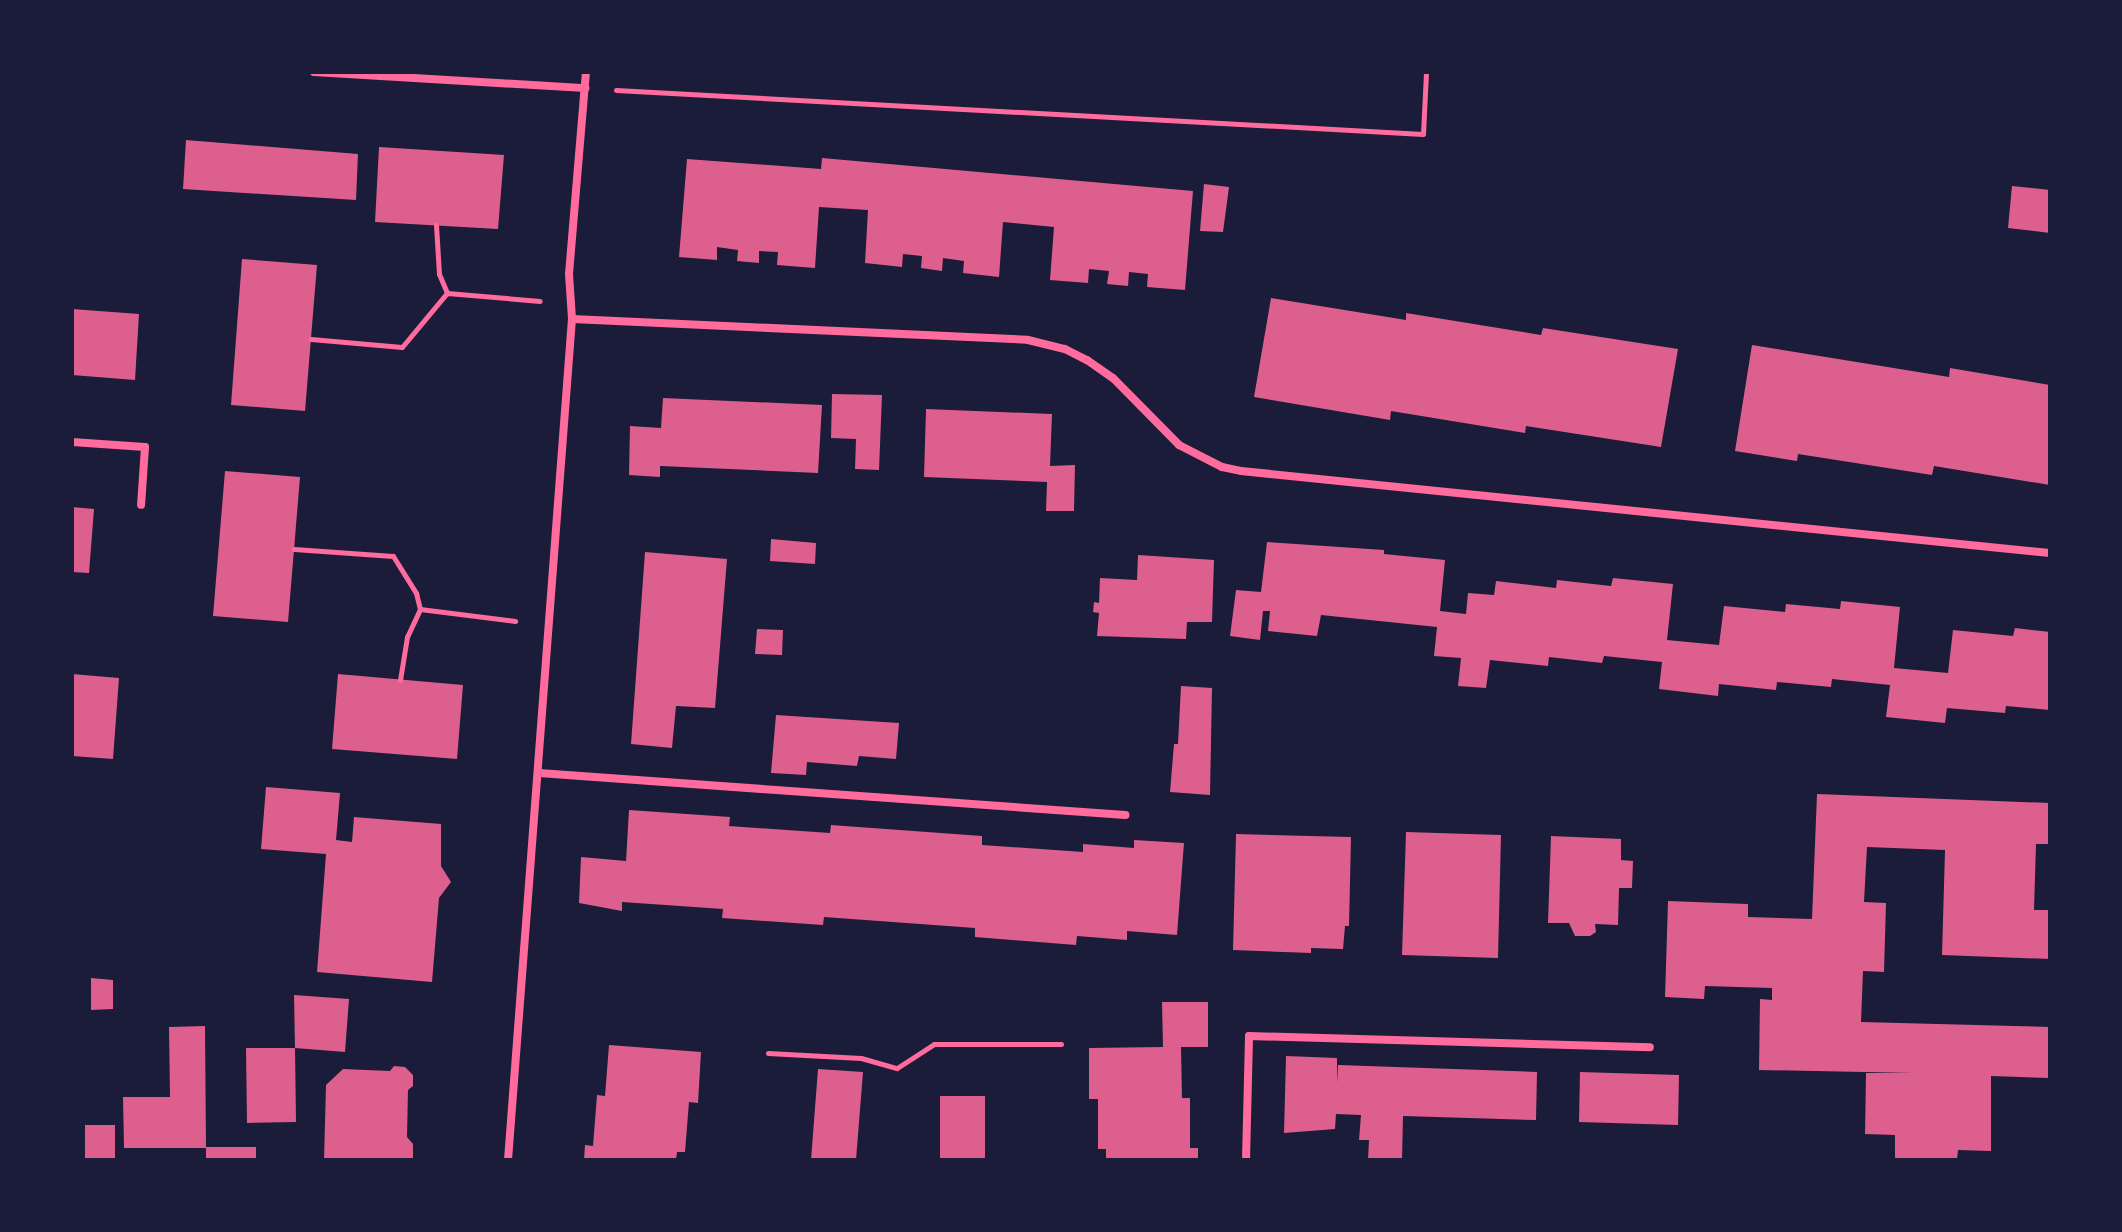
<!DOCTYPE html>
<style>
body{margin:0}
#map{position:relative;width:2122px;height:1232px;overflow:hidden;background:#1b1b3a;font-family:"Fira Sans",sans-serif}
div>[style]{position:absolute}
.building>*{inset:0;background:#dd5f8e}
.path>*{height:5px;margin:-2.5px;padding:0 2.5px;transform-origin:2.5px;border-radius:2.5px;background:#ff6b9d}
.minor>*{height:8px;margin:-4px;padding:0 4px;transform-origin:4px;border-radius:4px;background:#ff6b9d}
span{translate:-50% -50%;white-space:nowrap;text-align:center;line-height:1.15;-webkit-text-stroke:8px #1b1b3a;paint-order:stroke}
.frame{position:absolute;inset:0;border:74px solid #1b1b3a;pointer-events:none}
</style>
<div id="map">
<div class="building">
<div style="clip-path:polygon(186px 140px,358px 154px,356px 200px,183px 189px)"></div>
<div style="clip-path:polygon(379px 147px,504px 155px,498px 229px,375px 222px)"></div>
<div style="clip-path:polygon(822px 158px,1193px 191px,1185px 290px,1147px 287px,1148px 274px,1129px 272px,1128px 286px,1107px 284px,1109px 271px,1089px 269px,1088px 283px,1050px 280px,1054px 227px,1003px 222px,999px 277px,963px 273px,964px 261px,943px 258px,942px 271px,921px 268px,922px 256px,903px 254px,902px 267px,865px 263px,868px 210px,819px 207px,815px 268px,777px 265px,778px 252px,759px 251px,759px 263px,737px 261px,738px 250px,717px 247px,717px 260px,679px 257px,687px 159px,821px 169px)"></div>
<div style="clip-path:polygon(1204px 184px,1229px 187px,1223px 232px,1200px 231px)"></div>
<div style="clip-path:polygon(2012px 186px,2050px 190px,2050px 233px,2008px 228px)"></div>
<div style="clip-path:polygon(242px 259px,317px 265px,305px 411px,231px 405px)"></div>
<div style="clip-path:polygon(1271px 298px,1406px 320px,1406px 313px,1541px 335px,1543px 328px,1678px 349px,1661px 447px,1526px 426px,1525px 433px,1391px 411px,1390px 420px,1254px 397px)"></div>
<div style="clip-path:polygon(72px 309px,139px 314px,135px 380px,72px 375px)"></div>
<div style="clip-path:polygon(1752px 345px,1949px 377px,1950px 368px,2050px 385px,2050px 485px,1934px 466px,1932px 475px,1798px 454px,1797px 461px,1735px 451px)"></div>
<div style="clip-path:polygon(832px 394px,882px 395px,879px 470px,855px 469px,856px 439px,831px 438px)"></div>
<div style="clip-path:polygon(663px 398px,822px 405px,818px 473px,660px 466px,660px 477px,629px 475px,630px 426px,661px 428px)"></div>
<div style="clip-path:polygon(926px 409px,1052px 414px,1050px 466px,1075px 465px,1074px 511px,1046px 511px,1047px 482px,924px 477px)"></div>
<div style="clip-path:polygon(225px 471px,300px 477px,288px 622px,213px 616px)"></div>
<div style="clip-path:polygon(72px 507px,94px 509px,89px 573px,72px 572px)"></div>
<div style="clip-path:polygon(771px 539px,816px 543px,815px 564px,770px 561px)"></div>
<div style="clip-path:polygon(1267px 542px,1384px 550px,1384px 554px,1445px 560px,1440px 611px,1466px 614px,1468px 593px,1494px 595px,1496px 581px,1556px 588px,1557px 580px,1611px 586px,1613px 578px,1673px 584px,1667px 640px,1719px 645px,1724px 606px,1785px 612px,1786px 604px,1840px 609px,1841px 601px,1900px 607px,1894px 668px,1948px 673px,1953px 630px,2013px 636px,2015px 628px,2050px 632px,2050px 710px,2006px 706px,2005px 713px,1947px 708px,1945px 723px,1886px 717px,1890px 685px,1832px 679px,1831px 687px,1777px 682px,1776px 690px,1719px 684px,1718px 696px,1659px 689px,1662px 662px,1604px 656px,1602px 663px,1549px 657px,1548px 666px,1490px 660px,1486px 688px,1458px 686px,1461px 658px,1434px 656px,1437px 627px,1321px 615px,1317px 636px,1268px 631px,1270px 611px,1263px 611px,1260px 640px,1230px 636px,1236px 590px,1261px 592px)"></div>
<div style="clip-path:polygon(645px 552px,727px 559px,715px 708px,676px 706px,672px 748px,631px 744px)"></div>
<div style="clip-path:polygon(1138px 555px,1214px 560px,1212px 622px,1187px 622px,1186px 639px,1097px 636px,1099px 613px,1093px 612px,1094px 602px,1099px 603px,1100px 578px,1137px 580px)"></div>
<div style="clip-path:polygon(757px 629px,783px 630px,782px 655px,755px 654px)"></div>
<div style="clip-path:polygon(72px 674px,119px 678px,113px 759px,72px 756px)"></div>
<div style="clip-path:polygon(338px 674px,463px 685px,457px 759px,332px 749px)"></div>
<div style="clip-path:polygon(1181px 686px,1212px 688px,1210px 795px,1170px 792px,1174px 744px,1178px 744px)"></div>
<div style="clip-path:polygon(776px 715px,899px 723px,896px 759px,859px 756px,857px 766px,807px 762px,806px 775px,771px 773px)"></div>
<div style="clip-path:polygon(266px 787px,340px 793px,336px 840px,352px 842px,354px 817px,441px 824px,441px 866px,451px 882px,439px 898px,432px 982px,317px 972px,326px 854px,261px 849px)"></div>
<div style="clip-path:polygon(1817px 794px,2050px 803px,2050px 844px,2036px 844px,2034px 910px,2050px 910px,2050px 959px,1942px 955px,1945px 850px,1867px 847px,1864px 902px,1886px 903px,1884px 972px,1863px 971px,1861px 1022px,2050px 1027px,2050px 1078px,1991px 1076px,1991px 1151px,1958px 1150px,1957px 1160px,1895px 1160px,1895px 1135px,1865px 1134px,1866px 1073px,1914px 1073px,1759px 1070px,1760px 999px,1772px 1000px,1772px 988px,1705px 986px,1704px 999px,1665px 997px,1668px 901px,1748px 904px,1748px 917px,1812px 919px)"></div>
<div style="clip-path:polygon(629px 810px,730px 817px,729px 826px,830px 833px,831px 825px,982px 836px,982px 845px,1083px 852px,1083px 844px,1134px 848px,1134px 840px,1184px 843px,1177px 935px,1127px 931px,1127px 940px,1077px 936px,1076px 945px,975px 937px,975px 928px,824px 917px,823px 925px,722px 918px,723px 909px,622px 902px,622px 911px,579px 903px,581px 857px,626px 861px)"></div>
<div style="clip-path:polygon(1406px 832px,1501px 835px,1498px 958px,1402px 955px)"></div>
<div style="clip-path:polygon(1236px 834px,1351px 837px,1349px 926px,1345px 926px,1343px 949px,1311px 948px,1311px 953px,1233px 950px)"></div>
<div style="clip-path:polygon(1551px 836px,1621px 839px,1621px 860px,1633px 861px,1632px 888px,1619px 888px,1618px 925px,1595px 924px,1596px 932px,1590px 936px,1575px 936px,1569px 923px,1548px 923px)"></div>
<div style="clip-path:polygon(91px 978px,113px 980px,113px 1009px,91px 1010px)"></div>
<div style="clip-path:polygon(294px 995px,349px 999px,345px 1052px,295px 1048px)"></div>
<div style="clip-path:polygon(1162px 1002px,1208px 1002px,1208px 1047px,1181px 1047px,1182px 1098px,1190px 1098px,1190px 1148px,1198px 1148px,1198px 1160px,1106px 1160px,1106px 1149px,1098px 1149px,1098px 1099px,1089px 1099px,1089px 1048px,1163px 1047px)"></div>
<div style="clip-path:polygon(205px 1026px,206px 1148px,124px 1148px,123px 1097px,170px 1097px,169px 1027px)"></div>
<div style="clip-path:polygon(609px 1045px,701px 1052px,698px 1103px,689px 1102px,685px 1152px,677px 1152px,676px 1160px,584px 1160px,585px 1145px,593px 1146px,597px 1095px,605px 1096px)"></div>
<div style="clip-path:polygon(246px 1048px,295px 1048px,296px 1122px,247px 1123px)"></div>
<div style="clip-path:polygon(1286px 1056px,1337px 1058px,1337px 1083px,1338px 1065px,1537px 1072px,1536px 1120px,1403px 1116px,1402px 1160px,1368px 1160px,1369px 1140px,1359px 1140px,1361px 1115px,1336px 1114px,1335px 1129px,1284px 1133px)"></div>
<div style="clip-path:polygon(394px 1066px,405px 1067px,413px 1075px,413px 1086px,408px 1090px,407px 1137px,413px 1144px,413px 1158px,324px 1160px,326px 1085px,343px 1069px,390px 1071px)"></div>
<div style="clip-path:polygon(818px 1069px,863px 1072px,856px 1160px,811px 1160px)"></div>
<div style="clip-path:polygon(1580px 1072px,1679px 1075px,1678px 1125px,1579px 1122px)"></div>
<div style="clip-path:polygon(940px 1096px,985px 1096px,985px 1160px,940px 1160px)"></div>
<div style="clip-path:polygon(85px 1125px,115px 1125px,115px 1160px,85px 1160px)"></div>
<div style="clip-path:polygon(206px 1147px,256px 1147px,256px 1160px,206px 1160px)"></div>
</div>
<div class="path">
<div style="left:616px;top:90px;width:808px;rotate:3.12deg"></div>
<div style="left:1423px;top:134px;width:62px;rotate:-87.2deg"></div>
<div style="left:436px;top:225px;width:49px;rotate:86.5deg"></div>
<div style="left:439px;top:274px;width:21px;rotate:67deg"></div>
<div style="left:311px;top:339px;width:91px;rotate:5deg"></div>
<div style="left:402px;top:347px;width:70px;rotate:-50.2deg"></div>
<div style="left:447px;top:293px;width:93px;rotate:4.9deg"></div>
<div style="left:294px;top:549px;width:99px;rotate:4deg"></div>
<div style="left:393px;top:556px;width:44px;rotate:58.1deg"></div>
<div style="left:416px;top:593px;width:16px;rotate:76deg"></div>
<div style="left:420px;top:609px;width:96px;rotate:7.2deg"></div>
<div style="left:400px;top:680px;width:44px;rotate:-80.8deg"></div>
<div style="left:407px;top:637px;width:31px;rotate:-65deg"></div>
<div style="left:768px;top:1053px;width:93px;rotate:3.1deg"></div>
<div style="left:861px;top:1058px;width:37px;rotate:16deg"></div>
<div style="left:897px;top:1068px;width:44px;rotate:-33deg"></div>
<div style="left:934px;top:1044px;width:127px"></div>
</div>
<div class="minor">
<div style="left:314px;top:72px;width:272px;rotate:3.4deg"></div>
<div style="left:572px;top:319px;width:456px;rotate:2.6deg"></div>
<div style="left:1028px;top:340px;width:38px;rotate:14deg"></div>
<div style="left:1065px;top:349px;width:25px;rotate:27deg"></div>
<div style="left:1087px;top:360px;width:32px;rotate:35deg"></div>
<div style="left:1113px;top:378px;width:94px;rotate:45.4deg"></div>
<div style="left:1179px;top:445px;width:48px;rotate:27.1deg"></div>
<div style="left:1222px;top:467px;width:19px;rotate:12deg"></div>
<div style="left:1241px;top:471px;width:813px;rotate:5.79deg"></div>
<div style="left:72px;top:442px;width:73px;rotate:3.9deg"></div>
<div style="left:145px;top:447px;width:58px;rotate:93.9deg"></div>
<div style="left:539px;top:773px;width:588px;rotate:4.1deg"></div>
<div style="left:508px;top:1160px;width:843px;rotate:-85.65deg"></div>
<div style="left:572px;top:319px;width:45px;rotate:-93.8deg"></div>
<div style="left:569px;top:274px;width:203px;rotate:-85.2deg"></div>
<div style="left:1246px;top:1160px;width:124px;rotate:-88.6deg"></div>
<div style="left:1249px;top:1036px;width:401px;rotate:1.6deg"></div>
</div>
<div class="frame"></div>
</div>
